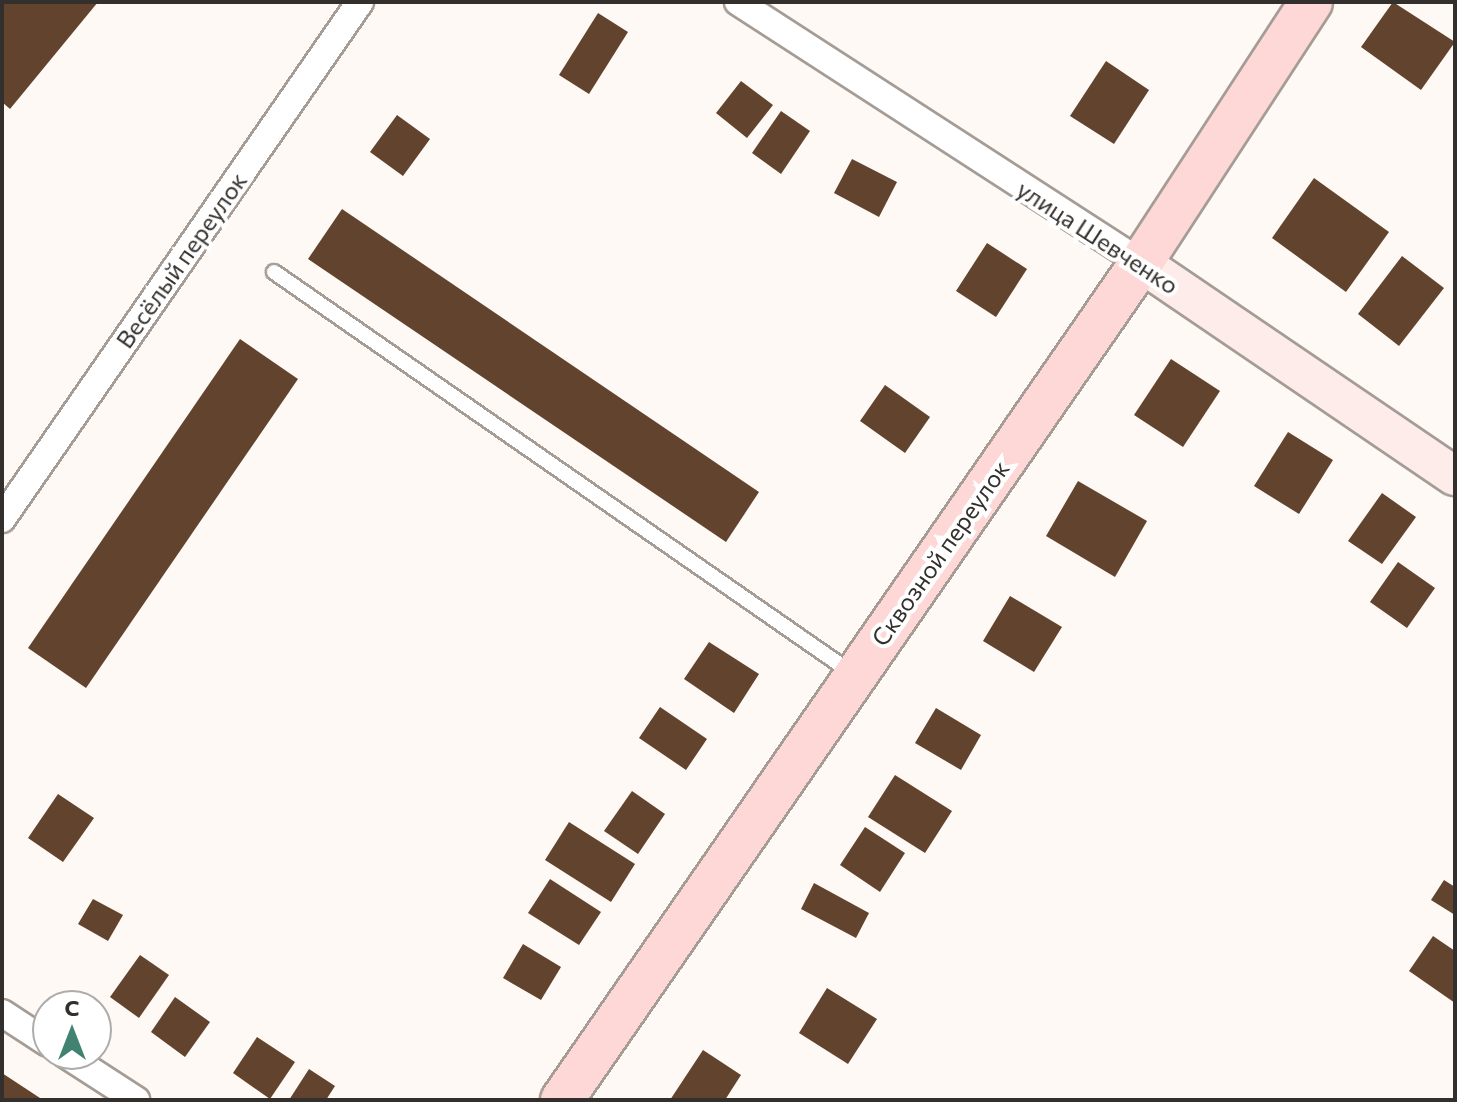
<!DOCTYPE html>
<meta charset="utf-8">
<style>
body{margin:0}
#map{position:relative;width:1457px;height:1102px;overflow:hidden;background:#fff9f5;font-family:Commissioner,sans-serif}
div>[style]{position:absolute}
.building>*{inset:0;background:#62432d}
.roads{filter:drop-shadow(2px 0 #a49c95) drop-shadow(-2px 0 #a49c95) drop-shadow(0 2px #a49c95) drop-shadow(0 -2px #a49c95)}
.lane>*{height:14px;margin:-7px;padding:0 7px;transform-origin:7px;border-radius:7px;background:#fff}
.street>*{height:26px;margin:-13px;padding:0 13px;transform-origin:13px;border-radius:13px;background:#fff}
.secondary>*{height:38px;margin:-19px;padding:0 19px;transform-origin:19px;border-radius:19px;background:#feeceb}
.primary>*{height:42px;margin:-21px;padding:0 21px;transform-origin:21px;border-radius:21px;background:#fdd8d6}
span{translate:-50% -50%;white-space:nowrap;text-align:center;line-height:1.15;-webkit-text-stroke:8px #fff;paint-order:stroke}
.street-label{font-size:24px;color:#322f2c}
.frame{position:absolute;inset:0;border:4px solid #322f2c;pointer-events:none}
.north{position:absolute;left:32px;top:990px;width:80px;height:80px;box-sizing:border-box;background:#fff;border:2px solid #adacab;border-radius:50%;rotate:0deg;font-size:22px;font-weight:700;line-height:32px;text-align:center;color:#322f2c}
.north::after{content:'';display:block;margin:auto;width:28px;height:36px;background:#428271;clip-path:polygon(50% 0,100% 100%,50% 72%,0 100%)}
</style>
<div id="map">
<div class="building">
<div style="clip-path:polygon(2px 2px,98px 2px,10px 109px,2px 102px)"></div>
<div style="clip-path:polygon(1393px 2px,1455px 42px,1421px 90px,1361px 47px)"></div>
<div style="clip-path:polygon(598px 13px,628px 32px,589px 94px,559px 75px)"></div>
<div style="clip-path:polygon(1106px 61px,1149px 90px,1114px 144px,1070px 116px)"></div>
<div style="clip-path:polygon(741px 81px,773px 105px,747px 138px,716px 113px)"></div>
<div style="clip-path:polygon(781px 111px,810px 131px,781px 174px,752px 153px)"></div>
<div style="clip-path:polygon(397px 115px,430px 139px,403px 176px,370px 152px)"></div>
<div style="clip-path:polygon(852px 159px,897px 182px,879px 217px,834px 193px)"></div>
<div style="clip-path:polygon(1314px 178px,1389px 232px,1346px 292px,1272px 238px)"></div>
<div style="clip-path:polygon(342px 209px,759px 492px,726px 542px,308px 259px)"></div>
<div style="clip-path:polygon(987px 243px,1027px 269px,996px 317px,956px 291px)"></div>
<div style="clip-path:polygon(1402px 256px,1444px 288px,1399px 346px,1358px 314px)"></div>
<div style="clip-path:polygon(240px 339px,298px 379px,86px 688px,28px 648px)"></div>
<div style="clip-path:polygon(1171px 359px,1220px 391px,1183px 447px,1134px 415px)"></div>
<div style="clip-path:polygon(885px 385px,930px 417px,905px 453px,860px 421px)"></div>
<div style="clip-path:polygon(1288px 432px,1333px 460px,1299px 514px,1254px 486px)"></div>
<div style="clip-path:polygon(1078px 481px,1147px 521px,1115px 577px,1046px 536px)"></div>
<div style="clip-path:polygon(1382px 493px,1416px 517px,1382px 564px,1348px 541px)"></div>
<div style="clip-path:polygon(1398px 562px,1435px 588px,1407px 628px,1370px 602px)"></div>
<div style="clip-path:polygon(1010px 596px,1062px 627px,1034px 672px,983px 641px)"></div>
<div style="clip-path:polygon(709px 642px,759px 674px,734px 713px,684px 679px)"></div>
<div style="clip-path:polygon(660px 707px,707px 739px,686px 770px,639px 738px)"></div>
<div style="clip-path:polygon(936px 708px,981px 735px,961px 770px,915px 743px)"></div>
<div style="clip-path:polygon(895px 775px,952px 811px,925px 853px,868px 817px)"></div>
<div style="clip-path:polygon(632px 791px,665px 814px,638px 854px,604px 831px)"></div>
<div style="clip-path:polygon(58px 794px,94px 818px,63px 862px,28px 838px)"></div>
<div style="clip-path:polygon(569px 822px,635px 864px,611px 902px,545px 860px)"></div>
<div style="clip-path:polygon(865px 827px,905px 853px,880px 892px,840px 865px)"></div>
<div style="clip-path:polygon(550px 879px,601px 912px,579px 945px,528px 913px)"></div>
<div style="clip-path:polygon(1444px 880px,1455px 887px,1455px 915px,1431px 900px)"></div>
<div style="clip-path:polygon(814px 883px,869px 913px,856px 938px,801px 909px)"></div>
<div style="clip-path:polygon(93px 899px,123px 915px,108px 941px,78px 924px)"></div>
<div style="clip-path:polygon(1433px 936px,1455px 951px,1455px 1003px,1409px 971px)"></div>
<div style="clip-path:polygon(523px 944px,561px 967px,541px 1000px,503px 978px)"></div>
<div style="clip-path:polygon(140px 955px,169px 975px,139px 1018px,110px 997px)"></div>
<div style="clip-path:polygon(827px 988px,877px 1019px,848px 1064px,799px 1033px)"></div>
<div style="clip-path:polygon(175px 997px,210px 1022px,185px 1057px,151px 1032px)"></div>
<div style="clip-path:polygon(257px 1037px,295px 1062px,270px 1099px,233px 1073px)"></div>
<div style="clip-path:polygon(703px 1050px,741px 1075px,725px 1100px,670px 1100px)"></div>
<div style="clip-path:polygon(309px 1069px,335px 1086px,326px 1100px,289px 1100px)"></div>
<div style="clip-path:polygon(2px 1073px,40px 1098px,39px 1100px,2px 1100px)"></div>
</div>
<div class="roads">
<div class="lane">
<div style="left:274px;top:272px;width:703px;rotate:34.75deg"></div>
</div>
<div class="street">
<div style="left:738px;top:2px;width:480px;rotate:32.9deg"></div>
<div style="left:2px;top:519px;width:629px;rotate:-55.3deg"></div>
<div style="left:2px;top:1013px;width:55px;rotate:33.1deg"></div>
<div style="left:65px;top:1054px;width:85px;rotate:32.9deg"></div>
</div>
<div class="secondary">
<div style="left:1141px;top:263px;width:379px;rotate:34.2deg"></div>
</div>
<div class="primary">
<div style="left:562px;top:1100px;width:1018px;rotate:-55.33deg"></div>
<div style="left:1141px;top:263px;width:311px;rotate:-56.9deg"></div>
</div>
</div>
<div class="street-label">
<span style="left:1098px;top:237px;rotate:33deg">улица Шевченко</span>
<span style="left:181px;top:260px;rotate:-55deg">Весёлый переулок</span>
<span style="left:940px;top:553px;rotate:-55deg">Сквозной переулок</span>
</div>
<div class="frame"></div>
<div class="north">С</div>
</div>
